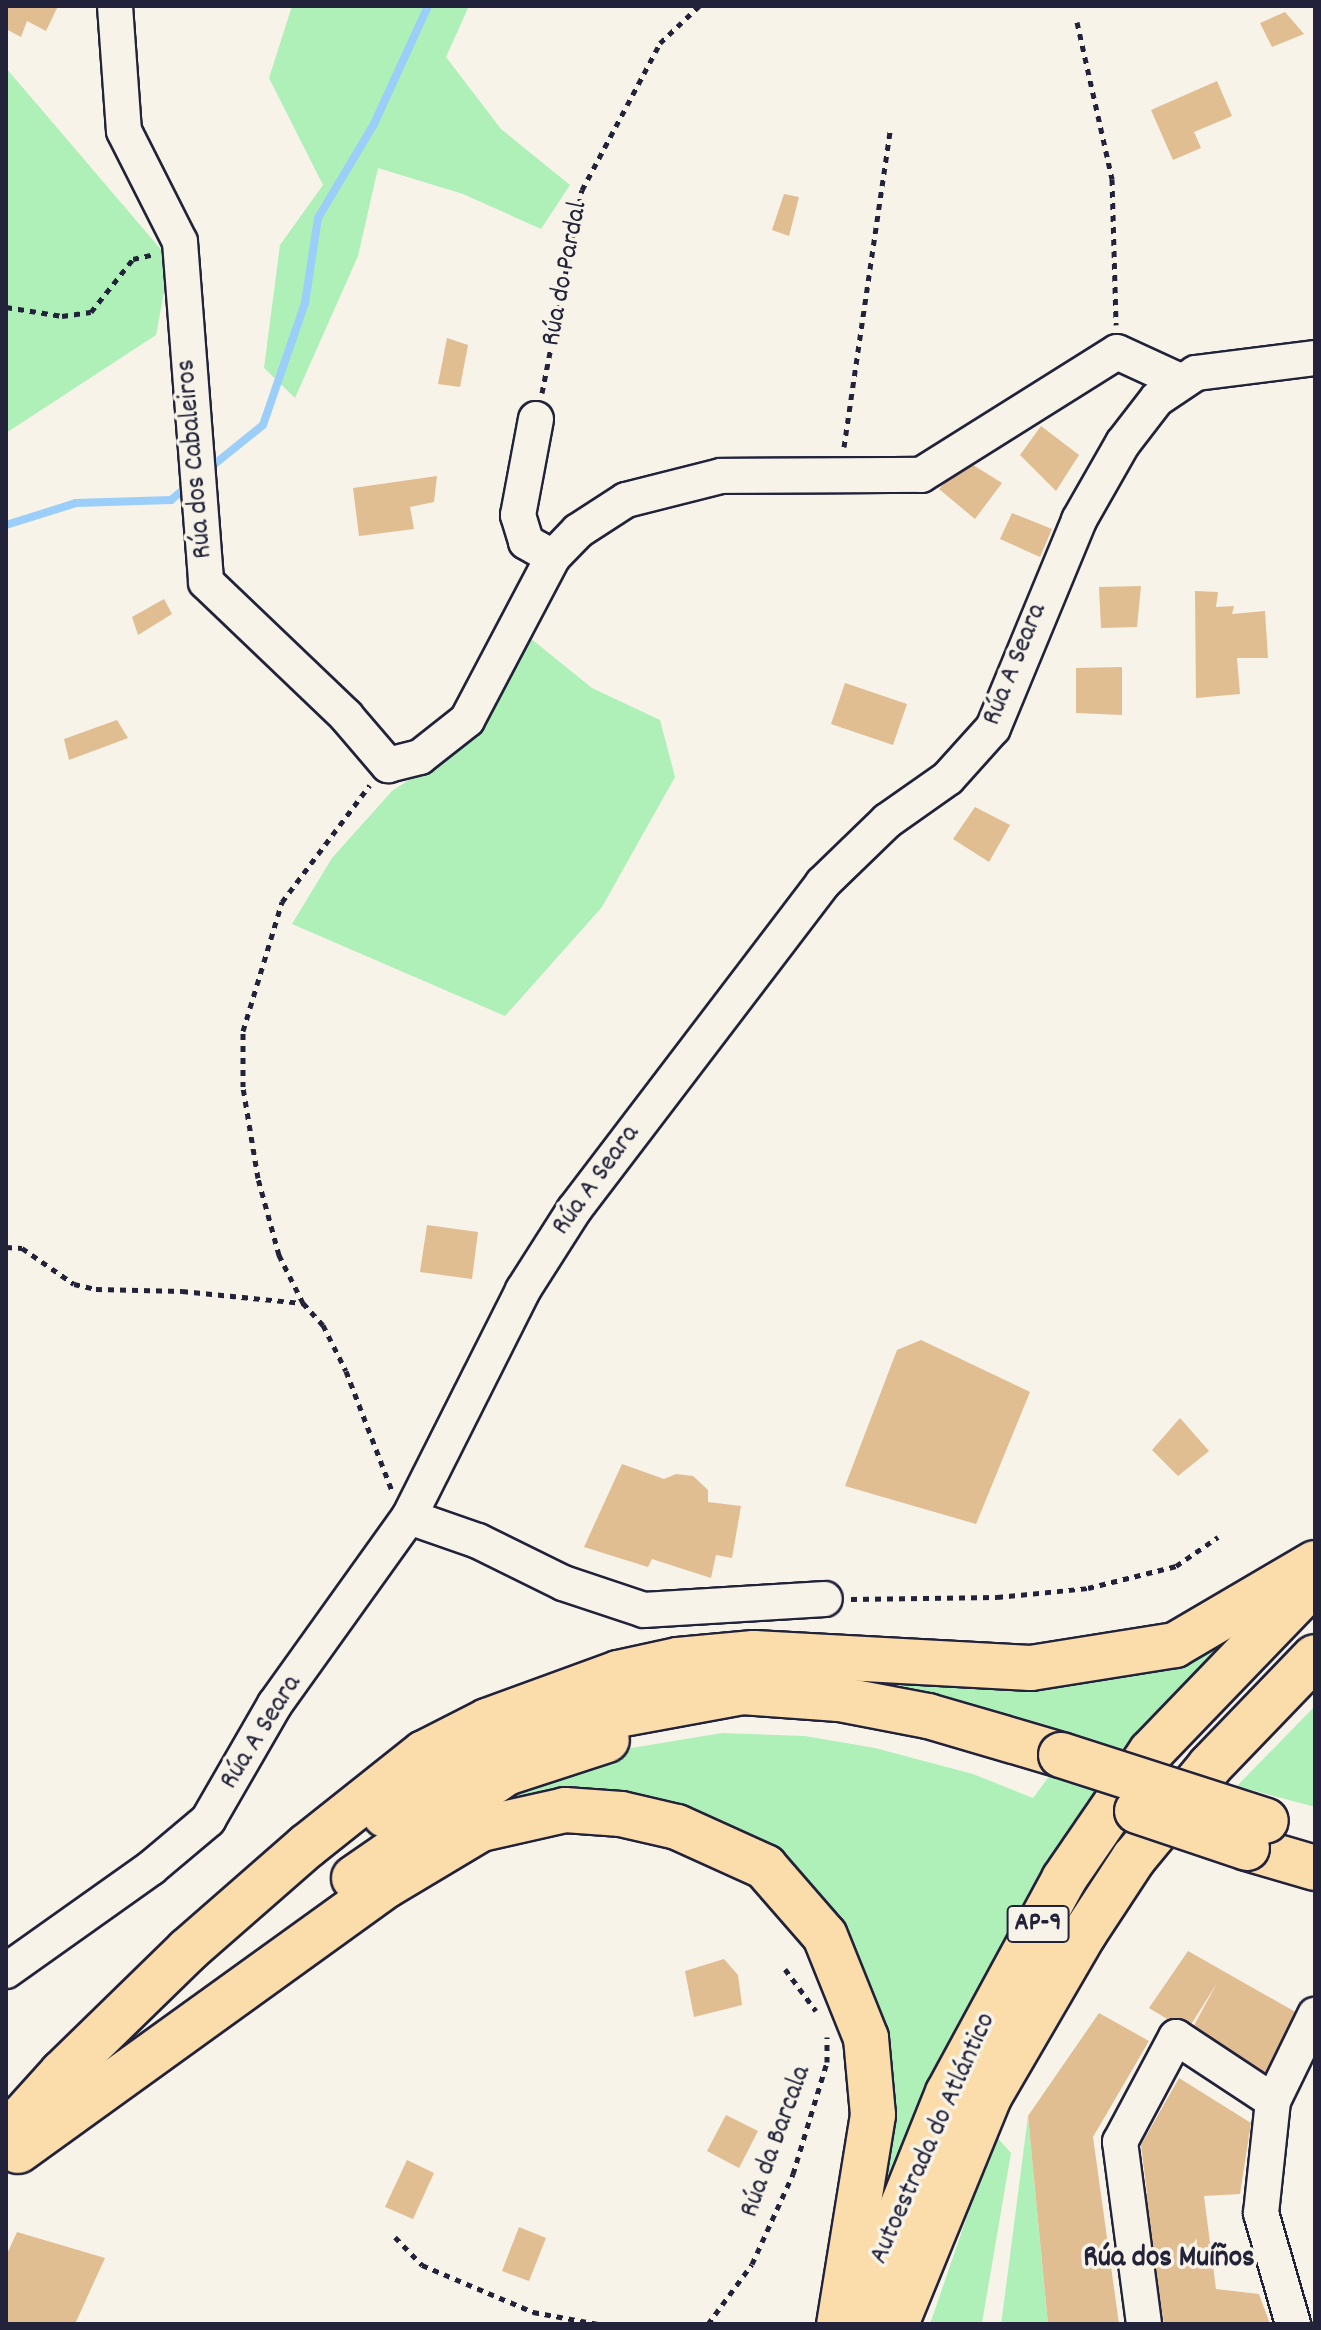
<!DOCTYPE html>
<meta charset="utf-8">
<style>
body{margin:0}
#map{position:relative;width:1321px;height:2330px;overflow:hidden;background:#f7f3e8;font-family:Dekko,sans-serif}
div>[style]{position:absolute}
.green>*{inset:0;background:#aff0b9}
.stream>*{height:8px;margin:-4px;padding:0 4px;transform-origin:4px;border-radius:4px;background:#9bcef8}
.building>*{inset:0;background:#e1bd92}
.path>*{height:5px;margin-top:-2.5px;transform-origin:0;background:repeating-linear-gradient(90deg,#22223b 0 6px,transparent 0 12px)}
.roads{filter:drop-shadow(2px 0 #22223b) drop-shadow(-2px 0 #22223b) drop-shadow(0 2px #22223b) drop-shadow(0 -2px #22223b)}
.minor>*{height:34px;margin:-17px;padding:0 17px;transform-origin:17px;border-radius:17px;background:#f7f3e8}
.highway>*{height:44px;margin:-22px;padding:0 22px;transform-origin:22px;border-radius:22px;background:#fbddab}
.bridges{filter:drop-shadow(2px 0 #22223b) drop-shadow(-2px 0 #22223b) drop-shadow(0 2px #22223b) drop-shadow(0 -2px #22223b)}
.highway-bridge>*{height:44px;margin:-22px;padding:0 22px;transform-origin:22px;border-radius:22px;background:#fbddab}
span{translate:-50% -50%;white-space:nowrap;text-align:center;line-height:1.15;-webkit-text-stroke:7px #f7f3e8;paint-order:stroke}
.shield-label span{padding:2px 6px;background:#f7f3e8;border:2px solid;border-radius:6px;-webkit-text-stroke-width:0}
.shield-label{font-size:26px;color:#22223b;font-weight:700}
.street-label{font-size:28px;color:#22223b}
.neighbourhood-label{font-size:30px;color:#22223b;font-weight:700}
.frame{position:absolute;inset:0;border:8px solid #22223b;pointer-events:none}
</style>
<div id="map">
<div class="green">
<div style="clip-path:polygon(292px 6px,469px 6px,446px 57px,501px 129px,570px 185px,541px 229px,463px 194px,378px 168px,358px 256px,295px 398px,264px 368px,280px 245px,323px 185px,269px 78px)"></div>
<div style="clip-path:polygon(6px 68px,170px 260px,156px 335px,6px 433px)"></div>
<div style="clip-path:polygon(529px 637px,592px 688px,660px 720px,675px 777px,602px 907px,505px 1016px,292px 924px,332px 858px,392px 791px,469px 741px)"></div>
<div style="clip-path:polygon(1261px 1616px,988px 1973px,954px 2033px,883px 2196px,889px 2116px,765px 1856px,490px 1809px,494px 1799px,613px 1751px,722px 1733px,805px 1736px,875px 1748px,973px 1774px,1033px 1798px,1073px 1744px,850px 1683px,870px 1671px)"></div>
<div style="clip-path:polygon(1315px 1706px,1315px 1807px,1237px 1786px,1314px 1707px)"></div>
<div style="clip-path:polygon(1028px 2116px,1048px 2324px,1001px 2324px,1004px 2302px)"></div>
<div style="clip-path:polygon(995px 2135px,1011px 2153px,982px 2323px,930px 2324px)"></div>
</div>
<div class="stream">
<div style="left:206px;top:471px;width:73px;rotate:-38.9deg"></div>
<div style="left:263px;top:425px;width:129px;rotate:-71deg"></div>
<div style="left:305px;top:303px;width:86px;rotate:-81.3deg"></div>
<div style="left:318px;top:218px;width:109px;rotate:-59.2deg"></div>
<div style="left:374px;top:124px;width:130px;rotate:-65.4deg"></div>
<div style="left:6px;top:525px;width:73px;rotate:-17.4deg"></div>
<div style="left:76px;top:503px;width:95px;rotate:-1.8deg"></div>
<div style="left:171px;top:500px;width:23px;rotate:-40deg"></div>
</div>
<div class="building">
<div style="clip-path:polygon(6px 6px,51px 6px,57px 8px,46px 31px,27px 21px,21px 37px,6px 29px)"></div>
<div style="clip-path:polygon(1285px 12px,1304px 34px,1272px 47px,1260px 23px)"></div>
<div style="clip-path:polygon(1217px 81px,1232px 116px,1194px 132px,1201px 148px,1173px 160px,1151px 110px)"></div>
<div style="clip-path:polygon(784px 194px,799px 197px,789px 236px,772px 230px)"></div>
<div style="clip-path:polygon(447px 338px,468px 345px,460px 387px,438px 384px)"></div>
<div style="clip-path:polygon(1041px 426px,1079px 455px,1056px 491px,1020px 455px)"></div>
<div style="clip-path:polygon(965px 460px,1002px 483px,975px 519px,939px 489px)"></div>
<div style="clip-path:polygon(437px 476px,434px 502px,410px 507px,414px 529px,359px 536px,353px 488px)"></div>
<div style="clip-path:polygon(1012px 513px,1052px 529px,1040px 557px,1000px 539px)"></div>
<div style="clip-path:polygon(1141px 586px,1137px 627px,1101px 628px,1099px 587px)"></div>
<div style="clip-path:polygon(1195px 591px,1218px 592px,1216px 607px,1234px 606px,1232px 614px,1265px 611px,1268px 658px,1237px 658px,1240px 694px,1196px 698px)"></div>
<div style="clip-path:polygon(164px 599px,172px 614px,138px 635px,132px 617px)"></div>
<div style="clip-path:polygon(1122px 667px,1122px 715px,1076px 713px,1076px 668px)"></div>
<div style="clip-path:polygon(845px 683px,907px 704px,893px 745px,831px 724px)"></div>
<div style="clip-path:polygon(117px 720px,128px 738px,69px 760px,64px 739px)"></div>
<div style="clip-path:polygon(975px 807px,1010px 825px,989px 862px,953px 839px)"></div>
<div style="clip-path:polygon(427px 1225px,478px 1232px,472px 1279px,420px 1272px)"></div>
<div style="clip-path:polygon(921px 1340px,1030px 1392px,976px 1524px,845px 1486px,897px 1350px)"></div>
<div style="clip-path:polygon(1180px 1418px,1209px 1451px,1178px 1476px,1152px 1450px)"></div>
<div style="clip-path:polygon(622px 1464px,664px 1479px,676px 1474px,693px 1476px,708px 1490px,708px 1502px,741px 1506px,732px 1558px,716px 1555px,711px 1578px,652px 1559px,648px 1567px,584px 1547px)"></div>
<div style="clip-path:polygon(1188px 1951px,1299px 2014px,1265px 2073px,1191px 2031px,1217px 1983px,1187px 2031px,1149px 2008px)"></div>
<div style="clip-path:polygon(724px 1959px,738px 1975px,742px 2005px,694px 2017px,685px 1971px)"></div>
<div style="clip-path:polygon(1099px 2013px,1149px 2041px,1093px 2137px,1119px 2324px,1048px 2324px,1028px 2116px)"></div>
<div style="clip-path:polygon(1179px 2078px,1251px 2123px,1240px 2194px,1204px 2196px,1216px 2289px,1259px 2294px,1270px 2324px,1164px 2324px,1143px 2195px,1147px 2193px,1141px 2145px)"></div>
<div style="clip-path:polygon(726px 2115px,758px 2131px,739px 2168px,707px 2151px)"></div>
<div style="clip-path:polygon(407px 2160px,434px 2173px,413px 2219px,385px 2207px)"></div>
<div style="clip-path:polygon(519px 2227px,546px 2238px,529px 2281px,502px 2271px)"></div>
<div style="clip-path:polygon(17px 2232px,105px 2258px,75px 2324px,6px 2324px,6px 2256px)"></div>
</div>
<div class="path">
<div style="left:1077px;top:22px;width:161px;rotate:77.4deg"></div>
<div style="left:1112px;top:179px;width:146px;rotate:88.4deg"></div>
<div style="left:6px;top:307px;width:57px;rotate:9.1deg"></div>
<div style="left:62px;top:316px;width:29px;rotate:-8deg"></div>
<div style="left:91px;top:312px;width:68px;rotate:-51.6deg"></div>
<div style="left:133px;top:259px;width:23px;rotate:-13deg"></div>
<div style="left:542px;top:393px;width:207px;rotate:-78.9deg"></div>
<div style="left:582px;top:190px;width:166px;rotate:-62deg"></div>
<div style="left:660px;top:43px;width:54px;rotate:-43.5deg"></div>
<div style="left:844px;top:447px;width:319px;rotate:-81.7deg"></div>
<div style="left:6px;top:1247px;width:16px;rotate:4deg"></div>
<div style="left:22px;top:1248px;width:63px;rotate:34.7deg"></div>
<div style="left:74px;top:1284px;width:23px;rotate:13deg"></div>
<div style="left:96px;top:1289px;width:86px;rotate:1.3deg"></div>
<div style="left:182px;top:1291px;width:122px;rotate:5.7deg"></div>
<div style="left:303px;top:1303px;width:30px;rotate:48deg"></div>
<div style="left:323px;top:1325px;width:51px;rotate:63.4deg"></div>
<div style="left:346px;top:1371px;width:129px;rotate:69deg"></div>
<div style="left:303px;top:1303px;width:54px;rotate:-116.6deg"></div>
<div style="left:279px;top:1255px;width:80px;rotate:-105.3deg"></div>
<div style="left:258px;top:1178px;width:92px;rotate:-99.4deg"></div>
<div style="left:243px;top:1087px;width:56px;rotate:-90deg"></div>
<div style="left:243px;top:1031px;width:135px;rotate:-73.2deg"></div>
<div style="left:282px;top:902px;width:146px;rotate:-53.1deg"></div>
<div style="left:851px;top:1599px;width:146px;rotate:-0.8deg"></div>
<div style="left:997px;top:1597px;width:91px;rotate:-5.6deg"></div>
<div style="left:1088px;top:1588px;width:91px;rotate:-14deg"></div>
<div style="left:1176px;top:1566px;width:51px;rotate:-34.6deg"></div>
<div style="left:785px;top:1969px;width:52px;rotate:53.6deg"></div>
<div style="left:395px;top:2237px;width:39px;rotate:46deg"></div>
<div style="left:422px;top:2265px;width:121px;rotate:22.9deg"></div>
<div style="left:533px;top:2312px;width:66px;rotate:10.5deg"></div>
<div style="left:708px;top:2324px;width:74px;rotate:-53.7deg"></div>
<div style="left:752px;top:2264px;width:99px;rotate:-65.5deg"></div>
<div style="left:793px;top:2174px;width:117px;rotate:-73.1deg"></div>
<div style="left:827px;top:2062px;width:25px;rotate:-90deg"></div>
</div>
<div class="roads">
<div class="minor">
<div style="left:115px;top:6px;width:125px;rotate:85.9deg"></div>
<div style="left:124px;top:131px;width:124px;rotate:63.2deg"></div>
<div style="left:180px;top:242px;width:341px;rotate:85.6deg"></div>
<div style="left:206px;top:582px;width:194px;rotate:43.7deg"></div>
<div style="left:346px;top:716px;width:65px;rotate:49.4deg"></div>
<div style="left:388px;top:765px;width:33px;rotate:-14deg"></div>
<div style="left:420px;top:757px;width:60px;rotate:-38.2deg"></div>
<div style="left:467px;top:720px;width:184px;rotate:-62.2deg"></div>
<div style="left:553px;top:557px;width:36px;rotate:-46deg"></div>
<div style="left:578px;top:531px;width:57px;rotate:-32.9deg"></div>
<div style="left:626px;top:500px;width:98px;rotate:-14.2deg"></div>
<div style="left:721px;top:476px;width:200px;rotate:-0.3deg"></div>
<div style="left:921px;top:475px;width:231px;rotate:-32.1deg"></div>
<div style="left:1117px;top:352px;width:67px;rotate:24.7deg"></div>
<div style="left:536px;top:419px;width:98px;rotate:100.6deg"></div>
<div style="left:518px;top:515px;width:28px;rotate:73deg"></div>
<div style="left:526px;top:542px;width:31px;rotate:29deg"></div>
<div style="left:409px;top:1517px;width:73px;rotate:19.2deg"></div>
<div style="left:478px;top:1541px;width:95px;rotate:26.3deg"></div>
<div style="left:563px;top:1583px;width:85px;rotate:18.4deg"></div>
<div style="left:644px;top:1610px;width:181px;rotate:-3.5deg"></div>
<div style="left:6px;top:1971px;width:178px;rotate:-35.4deg"></div>
<div style="left:151px;top:1868px;width:75px;rotate:-40.1deg"></div>
<div style="left:208px;top:1820px;width:134px;rotate:-60deg"></div>
<div style="left:275px;top:1704px;width:230px;rotate:-54.4deg"></div>
<div style="left:409px;top:1517px;width:254px;rotate:-63.3deg"></div>
<div style="left:523px;top:1290px;width:95px;rotate:-57.5deg"></div>
<div style="left:574px;top:1210px;width:410px;rotate:-52.7deg"></div>
<div style="left:822px;top:884px;width:91px;rotate:-44.1deg"></div>
<div style="left:887px;top:821px;width:75px;rotate:-35.2deg"></div>
<div style="left:948px;top:778px;width:67px;rotate:-48deg"></div>
<div style="left:993px;top:728px;width:225px;rotate:-67.5deg"></div>
<div style="left:1079px;top:520px;width:89px;rotate:-60.3deg"></div>
<div style="left:1123px;top:443px;width:56px;rotate:-52.3deg"></div>
<div style="left:1157px;top:399px;width:47px;rotate:-33.7deg"></div>
<div style="left:1196px;top:373px;width:120px;rotate:-7.2deg"></div>
<div style="left:1273px;top:2101px;width:96px;rotate:-64deg"></div>
<div style="left:1144px;top:2324px;width:184px;rotate:-97.5deg"></div>
<div style="left:1120px;top:2142px;width:119px;rotate:-61.9deg"></div>
<div style="left:1176px;top:2037px;width:116px;rotate:33.4deg"></div>
<div style="left:1273px;top:2101px;width:113px;rotate:96.1deg"></div>
<div style="left:1261px;top:2213px;width:116px;rotate:73.9deg"></div>
</div>
<div class="highway">
<div style="left:385px;top:1815px;width:163px;rotate:-30.7deg"></div>
<div style="left:525px;top:1732px;width:221px;rotate:-10.4deg"></div>
<div style="left:742px;top:1692px;width:97px;rotate:4.1deg"></div>
<div style="left:839px;top:1699px;width:91px;rotate:10.8deg"></div>
<div style="left:928px;top:1716px;width:139px;rotate:16.3deg"></div>
<div style="left:1247px;top:1848px;width:71px;rotate:16.4deg"></div>
<div style="left:354px;top:1878px;width:185px;rotate:-34.6deg"></div>
<div style="left:506px;top:1773px;width:106px;rotate:-18.1deg"></div>
<div style="left:6px;top:2135px;width:84px;rotate:-47.9deg"></div>
<div style="left:62px;top:2073px;width:176px;rotate:-44.3deg"></div>
<div style="left:188px;top:1950px;width:158px;rotate:-41.2deg"></div>
<div style="left:307px;top:1846px;width:149px;rotate:-38.5deg"></div>
<div style="left:424px;top:1753px;width:71px;rotate:-26.9deg"></div>
<div style="left:487px;top:1721px;width:140px;rotate:-20.1deg"></div>
<div style="left:618px;top:1673px;width:61px;rotate:-12.2deg"></div>
<div style="left:678px;top:1660px;width:76px;rotate:-5.3deg"></div>
<div style="left:754px;top:1653px;width:277px;rotate:3.1deg"></div>
<div style="left:1031px;top:1668px;width:146px;rotate:-9.1deg"></div>
<div style="left:1175px;top:1645px;width:162px;rotate:-30.4deg"></div>
<div style="left:18px;top:2151px;width:455px;rotate:-35.8deg"></div>
<div style="left:387px;top:1885px;width:109px;rotate:-30.8deg"></div>
<div style="left:481px;top:1829px;width:86px;rotate:-12.7deg"></div>
<div style="left:565px;top:1810px;width:56px;rotate:4.1deg"></div>
<div style="left:621px;top:1814px;width:57px;rotate:13.1deg"></div>
<div style="left:677px;top:1827px;width:97px;rotate:24.4deg"></div>
<div style="left:765px;top:1867px;width:91px;rotate:49deg"></div>
<div style="left:825px;top:1936px;width:110px;rotate:68.1deg"></div>
<div style="left:866px;top:2038px;width:77px;rotate:84.8deg"></div>
<div style="left:873px;top:2115px;width:212px;rotate:99.2deg"></div>
<div style="left:861px;top:2309px;width:233px;rotate:-68.1deg"></div>
<div style="left:948px;top:2093px;width:243px;rotate:-61.5deg"></div>
<div style="left:1064px;top:1879px;width:154px;rotate:-55.6deg"></div>
<div style="left:1151px;top:1752px;width:225px;rotate:-46.1deg"></div>
<div style="left:896px;top:2324px;width:245px;rotate:-67.7deg"></div>
<div style="left:989px;top:2097px;width:189px;rotate:-59.8deg"></div>
<div style="left:1084px;top:1934px;width:91px;rotate:-56.7deg"></div>
<div style="left:1134px;top:1858px;width:119px;rotate:-50.4deg"></div>
<div style="left:1210px;top:1766px;width:151px;rotate:-46.1deg"></div>
</div>
</div>
<div class="bridges">
<div class="highway-bridge">
<div style="left:1061px;top:1755px;width:215px;rotate:17.8deg"></div>
<div style="left:1137px;top:1811px;width:116px;rotate:18.6deg"></div>
</div>
</div>
<div class="shield-label">
<span style="left:1038px;top:1924px">AP-9</span>
</div>
<div class="street-label">
<span style="left:566px;top:274px;rotate:-79deg">Rúa do Pardal</span>
<span style="left:196px;top:459px;rotate:-95deg">Rúa dos Cabaleiros</span>
<span style="left:1016px;top:665px;rotate:-68deg">Rúa A Seara</span>
<span style="left:597px;top:1181px;rotate:-54deg">Rúa A Seara</span>
<span style="left:262px;top:1733px;rotate:-58deg">Rúa A Seara</span>
<span style="left:934px;top:2139px;rotate:-66deg">Autoestrada do Atlántico</span>
<span style="left:777px;top:2142px;rotate:-70deg">Rúa da Barcala</span>
</div>
<div class="neighbourhood-label">
<span style="left:1169px;top:2260px">Rúa dos Muíños</span>
</div>
<div class="frame"></div>
</div>
